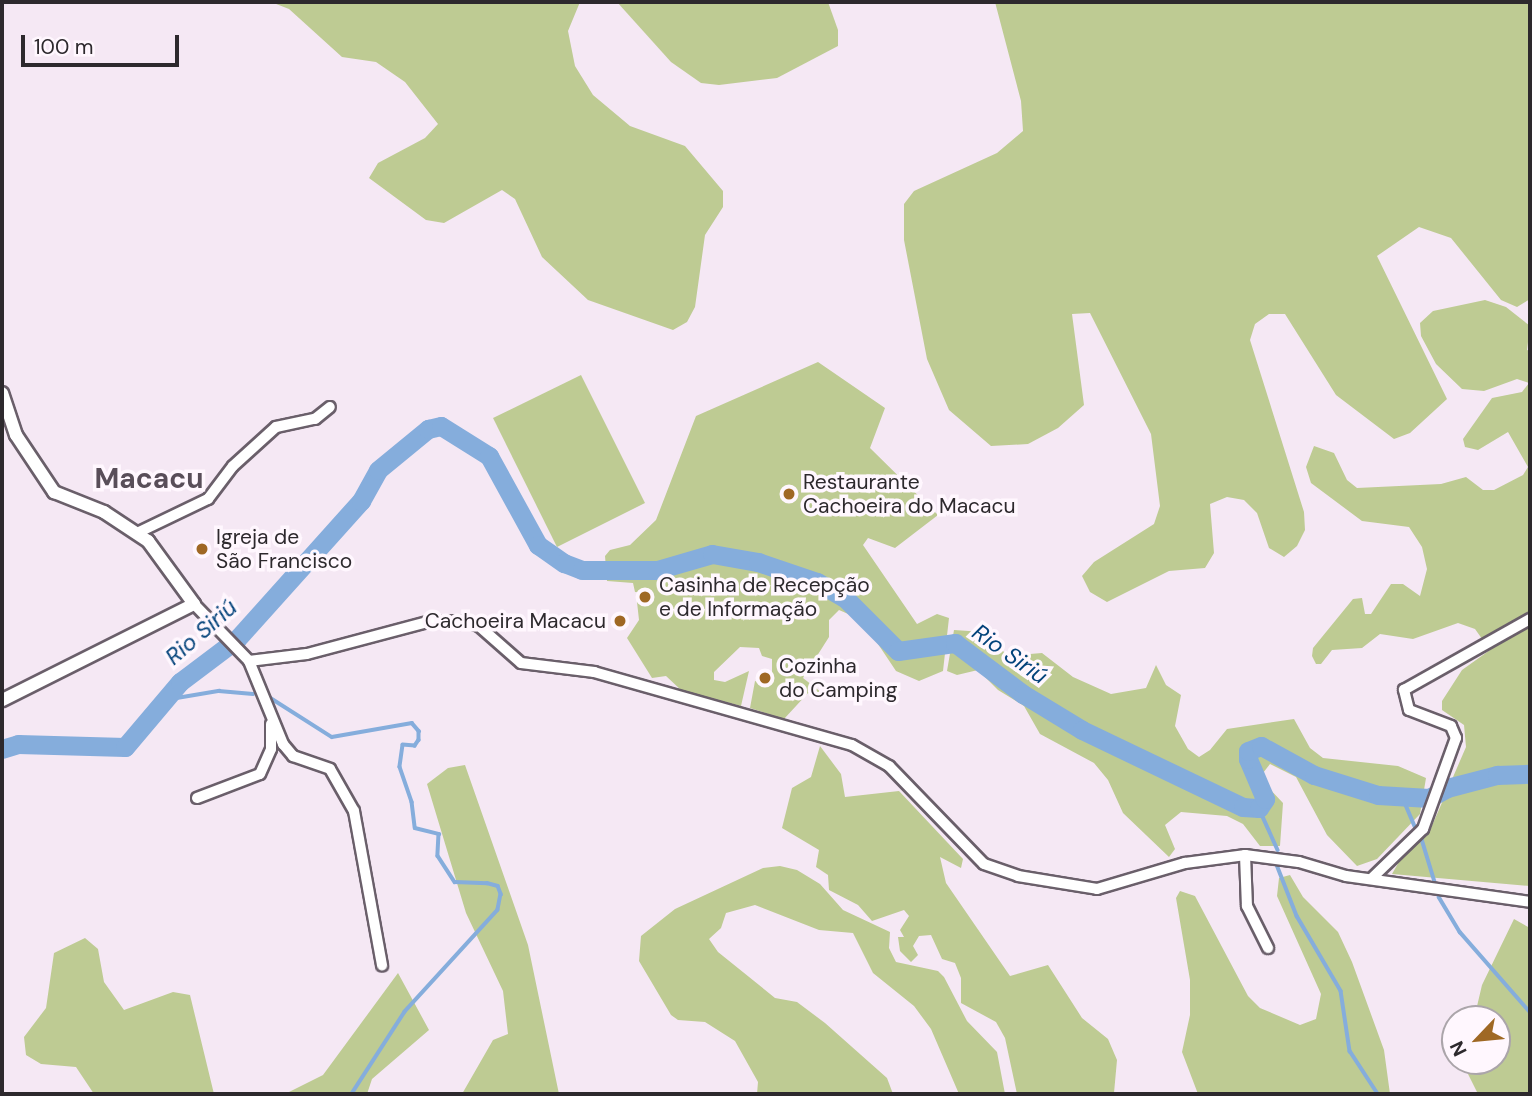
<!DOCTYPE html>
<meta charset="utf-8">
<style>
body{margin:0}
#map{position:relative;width:1532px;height:1096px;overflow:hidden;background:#f5e8f4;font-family:"DM Sans",sans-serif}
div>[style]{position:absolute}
.green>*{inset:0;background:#becb93}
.stream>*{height:3.5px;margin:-1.75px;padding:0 1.75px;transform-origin:1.75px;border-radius:1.75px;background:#85addc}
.river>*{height:19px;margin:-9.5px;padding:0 9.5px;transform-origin:9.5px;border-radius:9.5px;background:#85addc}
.roads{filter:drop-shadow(2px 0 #6a5f6a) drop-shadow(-2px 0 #6a5f6a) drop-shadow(0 2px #6a5f6a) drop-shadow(0 -2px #6a5f6a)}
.minor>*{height:10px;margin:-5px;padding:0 5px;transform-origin:5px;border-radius:5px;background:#fff}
.tertiary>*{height:12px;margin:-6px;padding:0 6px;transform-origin:6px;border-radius:6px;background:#fff}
.dots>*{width:19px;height:19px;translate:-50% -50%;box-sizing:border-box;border:4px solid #fff7fe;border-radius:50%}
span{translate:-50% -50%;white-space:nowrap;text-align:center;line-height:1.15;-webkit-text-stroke:7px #fff7fe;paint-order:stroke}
.poi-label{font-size:21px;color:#2d292d}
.left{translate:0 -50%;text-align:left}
.right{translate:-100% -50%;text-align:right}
.water-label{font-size:23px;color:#04437b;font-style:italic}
.district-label{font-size:28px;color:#594e59;font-weight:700}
.frame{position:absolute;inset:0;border:4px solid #2d292d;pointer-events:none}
.north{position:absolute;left:1441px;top:1005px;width:70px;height:70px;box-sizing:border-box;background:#fff7fe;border:2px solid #aba5aa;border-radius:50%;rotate:244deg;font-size:19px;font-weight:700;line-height:28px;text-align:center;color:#2d292d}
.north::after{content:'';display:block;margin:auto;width:24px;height:32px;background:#9f6824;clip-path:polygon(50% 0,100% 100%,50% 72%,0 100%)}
.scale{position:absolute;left:21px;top:35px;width:158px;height:32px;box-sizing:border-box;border:4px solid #2d292d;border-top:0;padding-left:9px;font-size:21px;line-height:24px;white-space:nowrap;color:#2d292d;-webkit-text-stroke:5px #fff7fe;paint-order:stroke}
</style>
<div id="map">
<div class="green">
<div style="clip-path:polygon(271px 2px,580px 2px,568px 31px,575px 66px,593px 95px,630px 126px,685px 146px,723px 191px,723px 207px,705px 235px,695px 307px,687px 322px,673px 330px,588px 300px,542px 257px,515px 199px,502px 190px,444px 223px,426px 220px,369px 178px,378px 163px,425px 138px,438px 124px,405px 82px,376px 62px,342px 57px,289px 9px)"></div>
<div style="clip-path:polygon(617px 2px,828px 2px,838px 30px,838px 46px,777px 78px,719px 85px,701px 83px,671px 62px)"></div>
<div style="clip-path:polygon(995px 2px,1530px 2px,1530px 299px,1517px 307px,1501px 300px,1451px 238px,1419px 227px,1377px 256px,1447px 399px,1410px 433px,1394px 439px,1336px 395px,1285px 314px,1269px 314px,1255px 324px,1250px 340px,1304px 512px,1305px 530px,1297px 546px,1284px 557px,1269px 548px,1257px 513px,1244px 500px,1227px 497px,1210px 504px,1214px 553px,1205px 568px,1169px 571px,1107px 602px,1090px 592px,1082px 576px,1094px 562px,1154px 524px,1160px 506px,1151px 434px,1090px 313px,1072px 314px,1084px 405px,1058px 428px,1028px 444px,991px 446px,949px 410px,927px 359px,904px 240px,904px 204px,914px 191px,997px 153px,1023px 131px,1021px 101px)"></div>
<div style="clip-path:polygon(1485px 300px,1506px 307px,1530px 326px,1527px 350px,1530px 351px,1530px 886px,1392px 874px,1408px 846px,1431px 828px,1466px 747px,1464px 725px,1442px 710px,1442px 701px,1462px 670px,1490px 650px,1475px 629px,1458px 623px,1413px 639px,1380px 634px,1362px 648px,1332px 650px,1321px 664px,1316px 664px,1312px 656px,1313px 648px,1353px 599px,1362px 598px,1365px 614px,1371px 614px,1391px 584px,1403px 584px,1420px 596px,1427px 569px,1422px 547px,1409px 527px,1362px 521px,1311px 483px,1306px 467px,1314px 446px,1334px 453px,1347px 480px,1357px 488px,1441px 484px,1466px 477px,1483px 490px,1494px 490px,1523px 475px,1528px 467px,1508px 432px,1478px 450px,1465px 447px,1463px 439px,1492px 398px,1522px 392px,1529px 383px,1517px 379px,1484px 391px,1462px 389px,1436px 364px,1421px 336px,1420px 323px,1433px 311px)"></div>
<div style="clip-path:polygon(818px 362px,885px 408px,870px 448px,938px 515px,895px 548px,868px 538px,863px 545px,917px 624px,937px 614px,949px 618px,943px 671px,919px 681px,896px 671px,862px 620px,839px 610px,829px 620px,829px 637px,803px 678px,826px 696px,808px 693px,784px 719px,750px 708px,755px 681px,768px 685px,772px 671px,772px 659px,762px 656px,759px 648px,740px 647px,714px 672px,714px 680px,725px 682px,749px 671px,741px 706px,681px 690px,666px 676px,652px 678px,627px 638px,639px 620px,637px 602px,648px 601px,648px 593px,635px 592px,633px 583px,607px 581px,605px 556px,610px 550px,630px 545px,656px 520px,696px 416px)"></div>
<div style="clip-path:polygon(581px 375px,645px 503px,557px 547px,493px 418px)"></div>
<div style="clip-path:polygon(954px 630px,984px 632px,1016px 664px,1030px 654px,1042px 653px,1073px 677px,1111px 694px,1146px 688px,1156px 665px,1166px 685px,1181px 695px,1175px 726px,1188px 749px,1199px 757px,1210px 750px,1227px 729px,1294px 719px,1310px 748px,1323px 758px,1398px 766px,1426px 778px,1420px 814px,1377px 859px,1357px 866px,1327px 835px,1296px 777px,1270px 764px,1263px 773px,1266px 785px,1283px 803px,1280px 846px,1260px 846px,1243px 824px,1227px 816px,1181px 812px,1165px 825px,1175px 849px,1169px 857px,1123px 813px,1108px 780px,1094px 763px,1040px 734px,1024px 706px,998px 690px,978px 670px,957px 675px,947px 671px)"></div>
<div style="clip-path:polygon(820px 746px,841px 774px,845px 797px,899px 791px,963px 859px,961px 868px,940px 857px,946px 883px,1010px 976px,1048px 965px,1082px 1018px,1108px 1039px,1117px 1060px,1114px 1093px,1017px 1094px,1005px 1038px,996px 1022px,961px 1003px,961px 978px,955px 963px,942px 959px,931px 935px,919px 936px,913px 946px,918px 955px,911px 962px,900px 951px,898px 937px,904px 937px,900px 930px,909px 916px,904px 910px,872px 921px,858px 905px,829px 890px,828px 875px,816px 867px,819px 850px,782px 828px,792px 788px,811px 777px)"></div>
<div style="clip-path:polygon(465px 765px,528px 945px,559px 1094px,462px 1094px,493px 1040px,508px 1034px,503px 991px,466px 913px,427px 784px,448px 768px)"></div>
<div style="clip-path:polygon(780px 866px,797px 870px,820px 884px,843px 910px,890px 932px,889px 948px,896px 962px,938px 971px,944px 977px,967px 1021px,997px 1052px,1005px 1094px,959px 1094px,931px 1029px,914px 1006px,873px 973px,853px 933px,819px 930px,755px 905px,726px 913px,721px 928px,709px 939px,718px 952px,775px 998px,797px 1002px,825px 1023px,887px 1078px,893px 1094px,757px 1094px,758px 1082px,735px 1041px,705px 1022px,678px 1020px,671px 1015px,639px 961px,641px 936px,675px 909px,763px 868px)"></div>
<div style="clip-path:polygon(1290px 875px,1303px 897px,1338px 932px,1352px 962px,1384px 1050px,1390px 1094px,1198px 1094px,1182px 1052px,1190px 1015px,1190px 980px,1176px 898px,1180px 891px,1195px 896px,1248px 996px,1260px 1008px,1300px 1025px,1316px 1019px,1321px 994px,1277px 896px,1279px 878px)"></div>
<div style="clip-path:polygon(1514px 919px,1530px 928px,1530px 1094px,1478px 1094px,1464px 1066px,1465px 1061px,1497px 1061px,1497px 1019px,1474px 1019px,1482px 985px)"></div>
<div style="clip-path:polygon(85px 938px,98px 949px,104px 982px,124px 1010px,173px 992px,190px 995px,214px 1094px,94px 1094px,76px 1067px,41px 1064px,26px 1055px,24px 1037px,46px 1008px,54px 953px)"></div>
<div style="clip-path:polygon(398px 973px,429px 1030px,372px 1079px,367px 1094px,285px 1094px,323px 1075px)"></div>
</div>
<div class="stream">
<div style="left:266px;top:695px;width:78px;rotate:32.5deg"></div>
<div style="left:332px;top:737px;width:81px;rotate:-9.9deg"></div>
<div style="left:412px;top:723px;width:11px;rotate:49deg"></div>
<div style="left:419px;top:731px;width:9px;rotate:90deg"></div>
<div style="left:419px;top:740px;width:7px;rotate:124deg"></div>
<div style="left:415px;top:746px;width:12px;rotate:-175deg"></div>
<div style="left:403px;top:745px;width:22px;rotate:98deg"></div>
<div style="left:400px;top:767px;width:37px;rotate:71deg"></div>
<div style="left:412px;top:802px;width:26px;rotate:83deg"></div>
<div style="left:415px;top:828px;width:25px;rotate:14deg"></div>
<div style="left:439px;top:834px;width:22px;rotate:93deg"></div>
<div style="left:438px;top:856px;width:31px;rotate:57deg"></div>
<div style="left:455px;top:882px;width:32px;rotate:2deg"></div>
<div style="left:487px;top:883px;width:11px;rotate:15deg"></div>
<div style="left:498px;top:886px;width:9px;rotate:69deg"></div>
<div style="left:501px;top:894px;width:16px;rotate:101deg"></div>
<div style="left:498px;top:910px;width:138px;rotate:132.4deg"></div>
<div style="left:405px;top:1012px;width:98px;rotate:122.9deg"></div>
<div style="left:165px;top:700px;width:55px;rotate:-9.5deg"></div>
<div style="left:219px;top:691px;width:34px;rotate:5deg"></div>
<div style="left:1403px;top:798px;width:33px;rotate:67deg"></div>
<div style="left:1259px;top:808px;width:46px;rotate:65.7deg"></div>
<div style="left:1421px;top:836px;width:48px;rotate:73.1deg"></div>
<div style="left:1277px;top:865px;width:55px;rotate:68.6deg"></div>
<div style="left:1297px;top:916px;width:87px;rotate:59.6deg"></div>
<div style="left:1341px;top:991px;width:61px;rotate:81.5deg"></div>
<div style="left:1350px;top:1051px;width:51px;rotate:56.9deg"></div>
<div style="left:1439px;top:897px;width:41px;rotate:59deg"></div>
<div style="left:1460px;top:932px;width:106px;rotate:48.8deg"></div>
</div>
<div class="river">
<div style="left:2px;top:749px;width:17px;rotate:-17deg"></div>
<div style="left:18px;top:744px;width:107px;rotate:1.6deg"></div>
<div style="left:125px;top:747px;width:85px;rotate:-49.8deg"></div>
<div style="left:180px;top:682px;width:71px;rotate:-37deg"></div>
<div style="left:237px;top:639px;width:186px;rotate:-48.1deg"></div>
<div style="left:361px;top:501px;width:35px;rotate:-61deg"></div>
<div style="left:378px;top:470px;width:65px;rotate:-39.4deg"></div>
<div style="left:428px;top:429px;width:13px;rotate:-13deg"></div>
<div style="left:441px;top:426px;width:57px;rotate:32deg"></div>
<div style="left:489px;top:456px;width:102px;rotate:61.2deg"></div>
<div style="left:538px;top:545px;width:32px;rotate:35deg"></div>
<div style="left:564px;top:563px;width:19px;rotate:21deg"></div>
<div style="left:582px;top:570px;width:75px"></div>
<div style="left:657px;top:570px;width:57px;rotate:-16.2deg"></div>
<div style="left:712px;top:554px;width:47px;rotate:9.9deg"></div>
<div style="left:758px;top:562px;width:62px;rotate:18.7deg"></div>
<div style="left:817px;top:582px;width:32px;rotate:30deg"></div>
<div style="left:845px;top:598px;width:75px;rotate:45deg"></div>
<div style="left:898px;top:651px;width:58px;rotate:-8deg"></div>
<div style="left:955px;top:643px;width:85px;rotate:36.9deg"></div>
<div style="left:1023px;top:694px;width:69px;rotate:31.4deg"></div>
<div style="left:1082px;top:730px;width:178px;rotate:25.6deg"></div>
<div style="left:1243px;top:807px;width:16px;rotate:4deg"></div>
<div style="left:1259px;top:808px;width:11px;rotate:-56deg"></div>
<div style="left:1265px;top:799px;width:43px;rotate:-113deg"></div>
<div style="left:1248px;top:759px;width:8px;rotate:-90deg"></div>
<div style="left:1248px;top:751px;width:14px;rotate:-21deg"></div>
<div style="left:1261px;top:746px;width:60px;rotate:28.7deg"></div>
<div style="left:1314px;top:775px;width:67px;rotate:17.4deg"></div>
<div style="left:1378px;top:795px;width:51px;rotate:3.4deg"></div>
<div style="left:1429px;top:798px;width:21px;rotate:-29deg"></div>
<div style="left:1447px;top:788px;width:52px;rotate:-14.6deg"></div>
<div style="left:1497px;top:775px;width:33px;rotate:-2deg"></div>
</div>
<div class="roads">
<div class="minor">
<div style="left:137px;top:533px;width:79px;rotate:-25.6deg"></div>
<div style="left:208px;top:499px;width:41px;rotate:-52.9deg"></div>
<div style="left:233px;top:466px;width:58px;rotate:-42.2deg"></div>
<div style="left:276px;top:427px;width:40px;rotate:-12deg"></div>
<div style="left:315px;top:419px;width:19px;rotate:-39deg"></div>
<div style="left:194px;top:604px;width:79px;rotate:46deg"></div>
<div style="left:249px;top:661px;width:58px;rotate:-6.9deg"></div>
<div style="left:307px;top:654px;width:128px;rotate:-14.9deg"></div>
<div style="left:431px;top:621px;width:35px"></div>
<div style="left:466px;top:621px;width:14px;rotate:21deg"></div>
<div style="left:479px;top:626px;width:56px;rotate:41.4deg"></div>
<div style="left:521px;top:663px;width:74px;rotate:7deg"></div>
<div style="left:594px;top:672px;width:268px;rotate:15.8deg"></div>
<div style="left:852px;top:745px;width:43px;rotate:29.6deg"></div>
<div style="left:889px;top:766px;width:136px;rotate:45.9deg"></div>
<div style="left:984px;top:864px;width:36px;rotate:19deg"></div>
<div style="left:1018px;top:876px;width:80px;rotate:9.3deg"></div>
<div style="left:1097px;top:889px;width:92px;rotate:-16.5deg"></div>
<div style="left:1185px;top:863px;width:61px;rotate:-7.6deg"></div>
<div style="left:1245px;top:855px;width:54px;rotate:7.4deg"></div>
<div style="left:1299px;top:862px;width:49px;rotate:16.6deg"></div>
<div style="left:1346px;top:876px;width:186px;rotate:8deg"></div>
<div style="left:249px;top:661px;width:90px;rotate:67.7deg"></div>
<div style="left:283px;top:744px;width:16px;rotate:50deg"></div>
<div style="left:293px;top:756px;width:39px;rotate:19deg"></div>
<div style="left:330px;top:769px;width:48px;rotate:60.3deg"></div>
<div style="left:354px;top:811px;width:157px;rotate:79.7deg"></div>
<div style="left:197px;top:798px;width:67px;rotate:-20.9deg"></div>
<div style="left:260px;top:774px;width:27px;rotate:-66deg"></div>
<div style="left:271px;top:749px;width:25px;rotate:-90deg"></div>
<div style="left:1245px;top:855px;width:51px;rotate:87.8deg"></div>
<div style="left:1247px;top:906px;width:47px;rotate:63.4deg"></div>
<div style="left:1372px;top:878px;width:71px;rotate:-43.9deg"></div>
<div style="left:1423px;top:829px;width:97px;rotate:-70.1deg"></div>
<div style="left:1456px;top:738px;width:13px;rotate:-113deg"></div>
<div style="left:1451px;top:726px;width:45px;rotate:-159.1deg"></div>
<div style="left:1409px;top:710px;width:21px;rotate:-104deg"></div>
<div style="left:1404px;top:690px;width:145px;rotate:-29.4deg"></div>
</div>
<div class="tertiary">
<div style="left:2px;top:393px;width:44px;rotate:71.6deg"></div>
<div style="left:16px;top:435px;width:69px;rotate:56.3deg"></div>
<div style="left:54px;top:492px;width:54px;rotate:21.8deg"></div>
<div style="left:104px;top:512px;width:53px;rotate:33.4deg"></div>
<div style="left:148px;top:541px;width:78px;rotate:53.9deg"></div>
<div style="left:194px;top:604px;width:215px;rotate:153.4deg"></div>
</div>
</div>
<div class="dots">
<div style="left:789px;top:494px;background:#9f6824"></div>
<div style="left:202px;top:549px;background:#9f6824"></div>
<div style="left:645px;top:597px;background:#9f6824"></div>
<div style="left:620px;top:621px;background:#9f6824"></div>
<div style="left:765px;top:678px;background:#9f6824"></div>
</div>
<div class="poi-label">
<span class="left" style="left:803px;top:494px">Restaurante<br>Cachoeira do Macacu</span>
<span class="left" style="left:216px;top:549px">Igreja de<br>São Francisco</span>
<span class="left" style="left:659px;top:597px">Casinha de Recepção<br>e de Informação</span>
<span class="right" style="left:606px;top:621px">Cachoeira Macacu</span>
<span class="left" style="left:779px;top:678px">Cozinha<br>do Camping</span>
</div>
<div class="water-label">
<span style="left:201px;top:632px;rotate:-41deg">Rio Siriú</span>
<span style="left:1010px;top:654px;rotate:35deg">Rio Siriú</span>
</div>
<div class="district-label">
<span style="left:149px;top:479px">Macacu</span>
</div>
<div class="frame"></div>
<div class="north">N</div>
<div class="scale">100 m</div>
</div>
